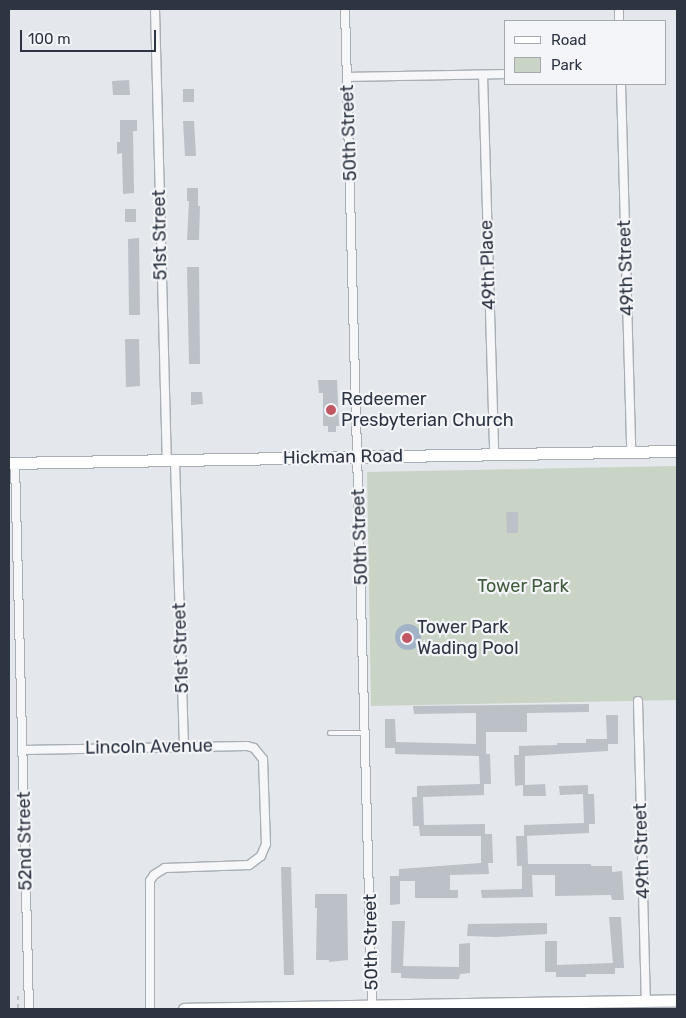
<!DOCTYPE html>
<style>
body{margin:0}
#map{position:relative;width:686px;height:1018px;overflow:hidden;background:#e4e7eb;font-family:Rubik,sans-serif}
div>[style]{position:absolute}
.built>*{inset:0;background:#d3d6dc}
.green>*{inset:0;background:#c9d4c6}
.water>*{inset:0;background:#a3b3c7}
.round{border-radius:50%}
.building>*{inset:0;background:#bcc0c7}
.path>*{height:2px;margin-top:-1px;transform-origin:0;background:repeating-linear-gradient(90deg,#bec0c6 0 4px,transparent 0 8px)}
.roads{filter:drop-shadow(1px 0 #a9aeb5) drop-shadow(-1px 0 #a9aeb5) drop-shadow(0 1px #a9aeb5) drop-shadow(0 -1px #a9aeb5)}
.lane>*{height:4px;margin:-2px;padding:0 2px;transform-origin:2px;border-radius:2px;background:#f7f7f9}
.street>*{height:8px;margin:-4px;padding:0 4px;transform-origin:4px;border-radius:4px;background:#f7f7f9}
.secondary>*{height:11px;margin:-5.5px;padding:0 5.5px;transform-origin:5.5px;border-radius:5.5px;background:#fff}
.dots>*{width:14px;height:14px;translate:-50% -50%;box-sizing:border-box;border:2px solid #f4f5f8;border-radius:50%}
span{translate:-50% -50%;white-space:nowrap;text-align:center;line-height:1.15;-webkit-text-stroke:4.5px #f4f5f8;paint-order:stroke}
.street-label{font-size:18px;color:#2d3442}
.poi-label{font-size:18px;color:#2d3442}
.left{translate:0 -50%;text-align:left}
.park-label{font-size:18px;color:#415c3c}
.frame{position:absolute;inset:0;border:10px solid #2d3442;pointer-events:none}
.legend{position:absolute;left:504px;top:20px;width:162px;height:65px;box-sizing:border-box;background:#f4f5f8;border:1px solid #a4a8af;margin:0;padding:6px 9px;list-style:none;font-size:15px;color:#2d3442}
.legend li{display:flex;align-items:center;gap:10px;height:25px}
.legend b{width:25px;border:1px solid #a4a8af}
.scale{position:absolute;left:20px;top:30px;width:136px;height:22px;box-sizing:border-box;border:2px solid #2d3442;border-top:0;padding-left:6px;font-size:15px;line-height:18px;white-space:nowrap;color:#2d3442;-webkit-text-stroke:4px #f4f5f8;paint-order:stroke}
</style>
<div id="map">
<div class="built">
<div style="clip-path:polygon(677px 1000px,677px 1009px,372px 1009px)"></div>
</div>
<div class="green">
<div style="clip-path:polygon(677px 466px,677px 700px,371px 706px,367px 472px)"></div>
</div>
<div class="water">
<div class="round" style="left:395px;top:624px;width:26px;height:26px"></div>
</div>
<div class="building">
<div style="clip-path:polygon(129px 80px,130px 95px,113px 95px,112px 81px)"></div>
<div style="clip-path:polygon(183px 89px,194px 89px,194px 102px,183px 102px)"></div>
<div style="clip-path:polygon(120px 120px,137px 120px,137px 131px,133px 131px,134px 193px,123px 194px,122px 153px,117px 154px,117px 142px,120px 142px)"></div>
<div style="clip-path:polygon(183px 121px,194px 121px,196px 156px,185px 156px)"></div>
<div style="clip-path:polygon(187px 188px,198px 188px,198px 206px,200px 206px,199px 240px,187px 240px,189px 201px,187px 201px)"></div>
<div style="clip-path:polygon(125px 209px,136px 209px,136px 222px,125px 222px)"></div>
<div style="clip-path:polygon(139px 238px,140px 315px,129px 315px,128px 239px)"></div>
<div style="clip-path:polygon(187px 267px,199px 267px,200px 364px,189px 364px)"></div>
<div style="clip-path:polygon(125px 339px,139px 339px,140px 386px,126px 387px)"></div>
<div style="clip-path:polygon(318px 380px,337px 380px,339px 426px,336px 426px,336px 432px,328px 432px,328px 426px,323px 426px,323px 393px,319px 393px)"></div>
<div style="clip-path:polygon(191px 392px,202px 392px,203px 404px,191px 405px)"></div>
<div style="clip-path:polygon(506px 512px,518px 512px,518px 533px,507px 533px)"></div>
<div style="clip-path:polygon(589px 704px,589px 712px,527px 713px,527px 732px,486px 732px,486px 754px,490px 754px,491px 784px,484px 784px,484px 795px,423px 797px,424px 825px,485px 824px,485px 834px,492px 834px,493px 863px,488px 863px,489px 874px,450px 875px,450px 890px,458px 890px,458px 898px,415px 898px,415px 881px,400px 881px,400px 904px,390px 905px,390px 876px,399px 876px,399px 869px,481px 863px,481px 836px,420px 836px,419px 826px,413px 826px,412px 797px,417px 797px,417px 786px,480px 784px,479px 756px,395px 754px,395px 748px,385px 748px,385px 719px,395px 719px,396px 742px,476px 744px,476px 713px,414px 714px,413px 706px)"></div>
<div style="clip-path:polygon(606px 715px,618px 715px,618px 744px,608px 744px,608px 751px,525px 756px,525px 785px,545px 784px,546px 796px,523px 796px,523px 785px,515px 786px,514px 755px,519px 755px,519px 746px,557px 745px,557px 743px,586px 743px,586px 739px,607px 739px)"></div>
<div style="clip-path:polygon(588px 785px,588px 794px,594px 794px,595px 824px,589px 824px,589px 833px,524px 836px,524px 825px,584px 823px,583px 794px,560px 795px,559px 786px)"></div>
<div style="clip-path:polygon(516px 836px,527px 836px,528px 864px,591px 864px,591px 866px,612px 866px,612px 872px,622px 871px,624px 900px,612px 900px,611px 895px,555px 896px,555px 875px,532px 875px,533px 897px,482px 898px,481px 890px,522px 889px,522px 866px,517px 866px)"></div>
<div style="clip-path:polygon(281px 867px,291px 867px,294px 975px,284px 975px)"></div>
<div style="clip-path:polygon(315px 894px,347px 894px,348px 960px,329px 962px,329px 960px,316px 960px,317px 908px,315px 908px)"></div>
<div style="clip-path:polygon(609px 917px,621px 917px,624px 968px,615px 968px,615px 974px,586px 974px,586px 977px,556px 977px,556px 972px,545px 972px,545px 941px,557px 941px,557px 965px,613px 963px)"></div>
<div style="clip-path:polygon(392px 921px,405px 921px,403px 966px,459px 967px,459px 944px,470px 943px,470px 973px,460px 974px,459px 979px,430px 979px,401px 978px,401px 973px,391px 973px)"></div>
<div style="clip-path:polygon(547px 923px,547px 934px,496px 937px,467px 936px,468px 924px)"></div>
</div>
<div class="path">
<div style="left:18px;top:996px;width:13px;rotate:90deg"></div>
</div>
<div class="roads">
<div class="lane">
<div style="left:330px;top:733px;width:35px"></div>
</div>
<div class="street">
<div style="left:155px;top:9px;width:452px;rotate:88.5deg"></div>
<div style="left:345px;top:9px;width:997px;rotate:88.45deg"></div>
<div style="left:619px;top:9px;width:12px;rotate:90deg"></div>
<div style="left:483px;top:75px;width:380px;rotate:88.3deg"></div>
<div style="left:347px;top:77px;width:158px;rotate:-1.1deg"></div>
<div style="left:621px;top:84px;width:368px;rotate:88.4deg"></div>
<div style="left:175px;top:461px;width:285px;rotate:88.2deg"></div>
<div style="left:15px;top:463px;width:546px;rotate:88.53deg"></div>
<div style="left:638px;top:701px;width:300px;rotate:88.5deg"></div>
<div style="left:23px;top:750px;width:224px;rotate:-1deg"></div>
<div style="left:247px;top:746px;width:7px;rotate:16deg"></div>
<div style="left:254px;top:748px;width:14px;rotate:51deg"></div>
<div style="left:263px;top:759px;width:85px;rotate:88deg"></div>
<div style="left:266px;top:844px;width:13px;rotate:113deg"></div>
<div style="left:261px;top:856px;width:15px;rotate:143deg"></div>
<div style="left:249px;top:865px;width:84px;rotate:178deg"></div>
<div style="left:165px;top:868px;width:13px;rotate:148deg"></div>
<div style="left:154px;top:875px;width:7px;rotate:124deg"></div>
<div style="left:150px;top:881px;width:128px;rotate:90deg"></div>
</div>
<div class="secondary">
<div style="left:9px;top:463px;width:668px;rotate:-1.03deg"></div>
<div style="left:184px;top:1009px;width:493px;rotate:-1deg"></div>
</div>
</div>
<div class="dots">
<div style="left:331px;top:410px;background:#c25764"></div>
<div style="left:407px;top:638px;background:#c25764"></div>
</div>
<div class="street-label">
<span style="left:349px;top:133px;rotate:-92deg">50th Street</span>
<span style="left:160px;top:235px;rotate:-91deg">51st Street</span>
<span style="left:488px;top:265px;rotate:-92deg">49th Place</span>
<span style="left:626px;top:268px;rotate:-92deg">49th Street</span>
<span style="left:343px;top:457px;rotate:-1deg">Hickman Road</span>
<span style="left:360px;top:537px;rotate:-92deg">50th Street</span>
<span style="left:181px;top:648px;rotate:-92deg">51st Street</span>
<span style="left:149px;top:747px;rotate:-1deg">Lincoln Avenue</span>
<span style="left:25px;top:841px;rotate:-91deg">52nd Street</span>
<span style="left:642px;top:851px;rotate:-92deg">49th Street</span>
<span style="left:371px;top:942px;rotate:-91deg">50th Street</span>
</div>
<div class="poi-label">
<span class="left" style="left:341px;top:410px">Redeemer<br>Presbyterian Church</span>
<span class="left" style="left:417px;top:638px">Tower Park<br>Wading Pool</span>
</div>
<div class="park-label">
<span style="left:523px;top:586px">Tower Park</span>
</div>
<div class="frame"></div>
<ul class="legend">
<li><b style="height:6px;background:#fff"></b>Road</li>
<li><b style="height:14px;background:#c9d4c6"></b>Park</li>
</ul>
<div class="scale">100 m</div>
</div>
